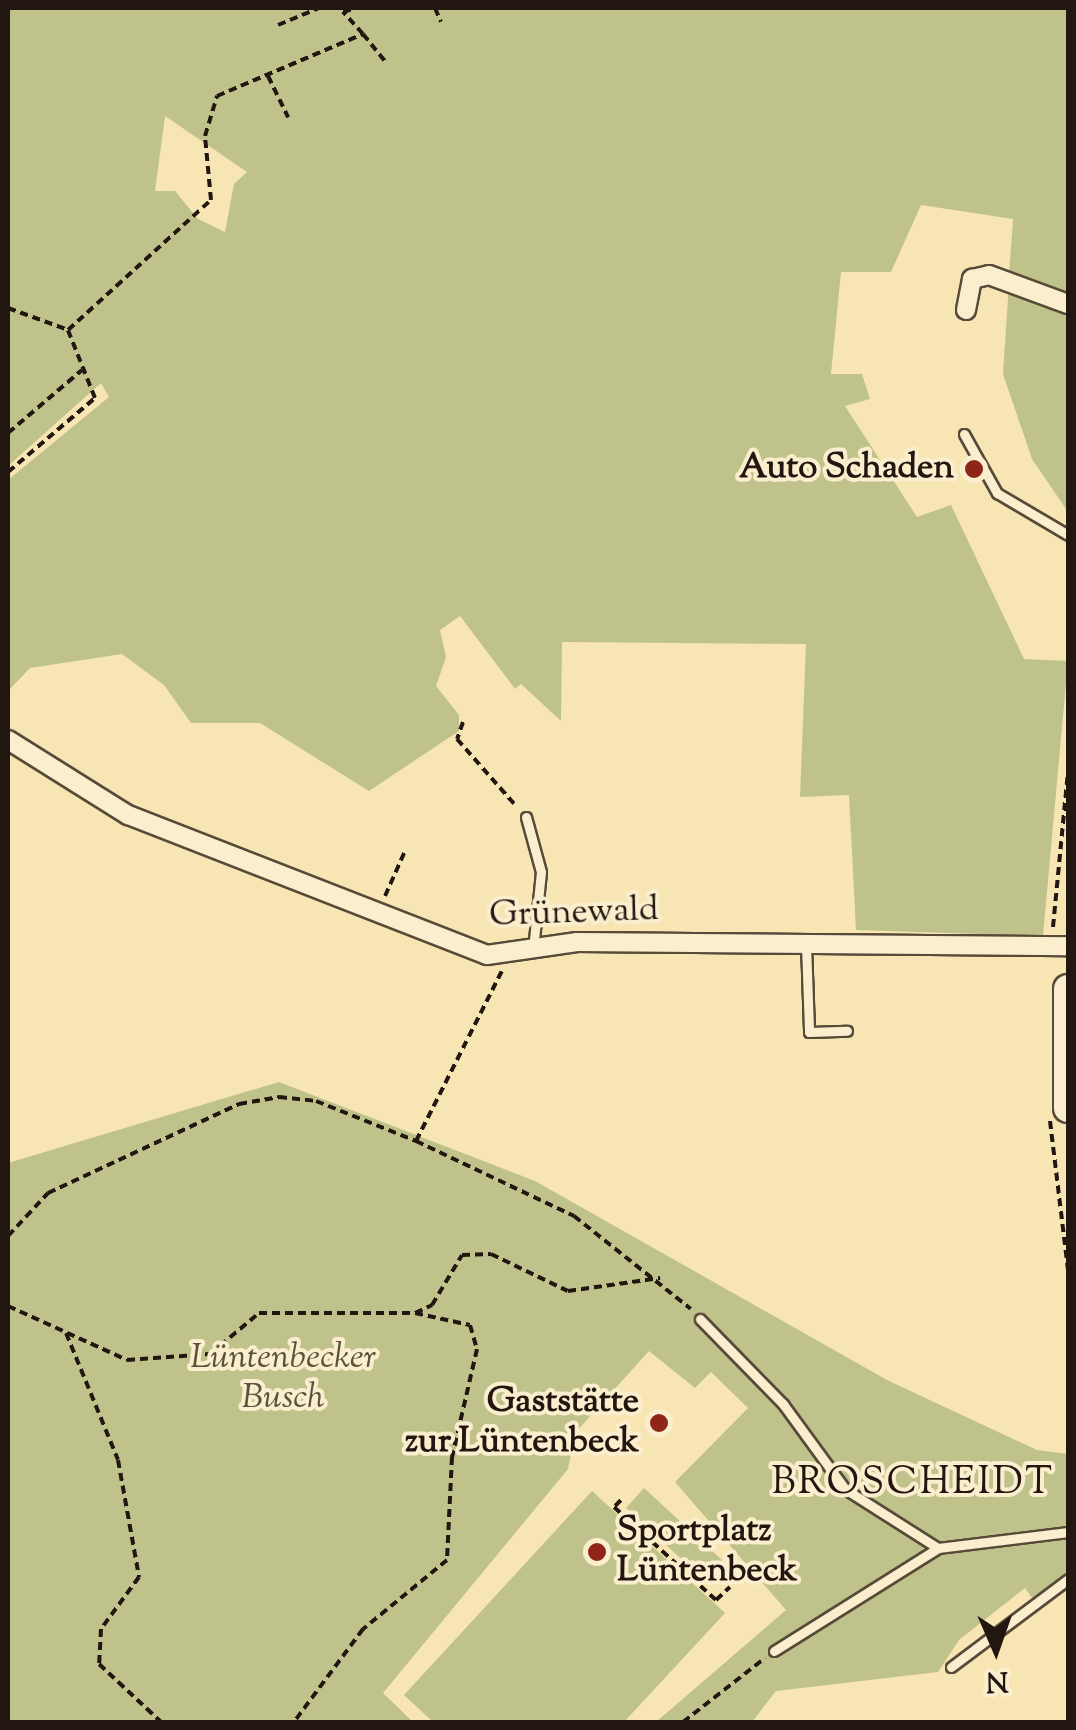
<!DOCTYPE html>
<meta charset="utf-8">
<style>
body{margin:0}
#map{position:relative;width:1076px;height:1730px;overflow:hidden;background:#f7e5b4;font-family:"Sorts Mill Goudy",serif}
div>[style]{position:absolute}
.green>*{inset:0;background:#bfc38b}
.path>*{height:4px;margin-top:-2px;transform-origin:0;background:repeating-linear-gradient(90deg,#221610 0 8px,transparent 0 13px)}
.roads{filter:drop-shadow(2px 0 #574a39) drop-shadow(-2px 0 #574a39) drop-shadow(0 2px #574a39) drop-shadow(0 -2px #574a39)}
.lane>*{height:9px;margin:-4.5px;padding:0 4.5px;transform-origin:4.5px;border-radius:4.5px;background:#faeece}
.street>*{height:18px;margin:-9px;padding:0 9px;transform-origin:9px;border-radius:9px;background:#faeece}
.secondary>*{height:28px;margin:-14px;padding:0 14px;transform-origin:14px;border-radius:14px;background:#faeece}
.dots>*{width:28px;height:28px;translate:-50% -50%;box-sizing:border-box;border:5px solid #faeece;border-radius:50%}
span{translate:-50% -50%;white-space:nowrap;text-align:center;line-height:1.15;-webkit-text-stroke:8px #faeece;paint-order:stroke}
.poi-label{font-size:35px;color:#221610;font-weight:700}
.right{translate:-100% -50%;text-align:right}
.left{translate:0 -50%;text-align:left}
.street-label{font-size:35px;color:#221610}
.park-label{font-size:35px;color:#59533b;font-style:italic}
.neighbourhood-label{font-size:38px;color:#221610;letter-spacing:2.5px}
.frame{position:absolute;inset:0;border:10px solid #221610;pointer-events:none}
.north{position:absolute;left:946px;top:1600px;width:100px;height:100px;-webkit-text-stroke:8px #faeece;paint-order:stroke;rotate:178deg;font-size:28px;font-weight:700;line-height:40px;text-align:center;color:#221610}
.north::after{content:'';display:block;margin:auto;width:35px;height:45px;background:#221610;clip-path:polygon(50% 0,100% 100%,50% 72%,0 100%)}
</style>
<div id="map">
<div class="green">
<div style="clip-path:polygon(evenodd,8px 8px,1068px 8px,1068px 298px,1009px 274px,1013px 219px,921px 205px,891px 272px,841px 272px,831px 374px,862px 374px,870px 399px,845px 406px,917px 517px,951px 505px,1024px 659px,1068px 661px,1043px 936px,856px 930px,849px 795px,800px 797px,806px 644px,562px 642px,561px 721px,521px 684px,515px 689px,460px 616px,440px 630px,446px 657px,436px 686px,459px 715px,459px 731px,369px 791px,260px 723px,191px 723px,164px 685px,122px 654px,30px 668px,8px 691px,8px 480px,109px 397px,101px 383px,8px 466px,8px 8px,165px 116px,247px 172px,234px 184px,225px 232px,198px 219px,175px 191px,155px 191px,165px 116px)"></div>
<div style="clip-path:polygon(1009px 283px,1068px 307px,1068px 512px,1032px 459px,1003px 374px)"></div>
<div style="clip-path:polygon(279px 1082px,535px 1181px,887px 1380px,1037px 1450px,1068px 1454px,1068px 1573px,1032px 1598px,1025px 1588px,959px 1640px,938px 1672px,776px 1691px,752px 1722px,656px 1722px,786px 1610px,675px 1482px,748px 1408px,711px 1372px,695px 1388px,649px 1351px,575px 1433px,568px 1469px,383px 1693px,413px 1722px,8px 1722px,8px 1163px)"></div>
<div style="clip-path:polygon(644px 1488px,722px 1560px,704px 1580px,626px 1508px)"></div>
<div style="clip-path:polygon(592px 1491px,725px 1613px,624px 1722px,433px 1722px,404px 1695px)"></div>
</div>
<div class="path">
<div style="left:435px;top:8px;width:15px;rotate:67deg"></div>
<div style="left:278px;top:25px;width:44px;rotate:-22.5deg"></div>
<div style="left:363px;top:34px;width:36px;rotate:51deg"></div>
<div style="left:268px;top:76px;width:46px;rotate:64deg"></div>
<div style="left:8px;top:308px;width:64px;rotate:20.1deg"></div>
<div style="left:68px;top:330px;width:193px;rotate:-42.3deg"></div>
<div style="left:211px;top:200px;width:64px;rotate:-95.4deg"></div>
<div style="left:205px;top:136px;width:42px;rotate:-73.3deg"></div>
<div style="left:217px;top:96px;width:159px;rotate:-23deg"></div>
<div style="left:363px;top:34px;width:30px;rotate:-132deg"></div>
<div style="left:343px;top:12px;width:14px;rotate:-17deg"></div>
<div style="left:8px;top:433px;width:97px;rotate:-40.4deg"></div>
<div style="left:8px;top:472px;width:114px;rotate:-40.4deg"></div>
<div style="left:95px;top:398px;width:73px;rotate:-111.7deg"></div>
<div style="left:463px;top:722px;width:18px;rotate:109deg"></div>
<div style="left:457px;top:739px;width:89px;rotate:48.6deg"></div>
<div style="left:385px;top:896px;width:49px;rotate:-66deg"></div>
<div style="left:1053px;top:927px;width:156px;rotate:-84.5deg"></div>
<div style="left:1050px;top:1121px;width:149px;rotate:83.1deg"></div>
<div style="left:416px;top:1141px;width:191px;rotate:-63.2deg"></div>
<div style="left:8px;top:1236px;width:59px;rotate:-47.1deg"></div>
<div style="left:48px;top:1193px;width:211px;rotate:-25deg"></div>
<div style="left:239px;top:1104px;width:41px;rotate:-9.9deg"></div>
<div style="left:279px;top:1097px;width:37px;rotate:6deg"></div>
<div style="left:316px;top:1101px;width:108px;rotate:21.8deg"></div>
<div style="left:416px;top:1141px;width:175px;rotate:25.4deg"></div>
<div style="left:574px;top:1216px;width:149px;rotate:38.5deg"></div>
<div style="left:8px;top:1306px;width:131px;rotate:24.4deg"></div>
<div style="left:127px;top:1360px;width:83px;rotate:-4.1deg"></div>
<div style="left:210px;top:1354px;width:64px;rotate:-39.9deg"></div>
<div style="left:259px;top:1313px;width:156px"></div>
<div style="left:415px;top:1313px;width:56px;rotate:12.3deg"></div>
<div style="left:470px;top:1325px;width:25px;rotate:74deg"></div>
<div style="left:477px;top:1349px;width:111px;rotate:103deg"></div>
<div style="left:452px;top:1457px;width:103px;rotate:92.8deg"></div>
<div style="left:447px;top:1560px;width:109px;rotate:140.6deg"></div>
<div style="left:363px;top:1629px;width:116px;rotate:126.6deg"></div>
<div style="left:415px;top:1313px;width:19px;rotate:-25deg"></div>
<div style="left:432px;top:1305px;width:58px;rotate:-59deg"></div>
<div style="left:462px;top:1255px;width:29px;rotate:-2deg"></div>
<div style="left:491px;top:1254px;width:85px;rotate:25.7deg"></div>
<div style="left:568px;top:1291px;width:93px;rotate:-8deg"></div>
<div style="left:66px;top:1333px;width:137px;rotate:67.7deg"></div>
<div style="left:118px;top:1460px;width:119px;rotate:79.8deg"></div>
<div style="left:139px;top:1577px;width:64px;rotate:126.2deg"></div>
<div style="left:101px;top:1629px;width:35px;rotate:93deg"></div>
<div style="left:99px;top:1664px;width:85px;rotate:43.1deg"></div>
<div style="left:621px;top:1500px;width:10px;rotate:135deg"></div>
<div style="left:614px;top:1507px;width:138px;rotate:42.4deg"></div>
<div style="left:716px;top:1600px;width:19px;rotate:-43deg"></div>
<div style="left:683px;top:1722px;width:104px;rotate:-38deg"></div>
</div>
<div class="roads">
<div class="lane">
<div style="left:964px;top:434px;width:68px;rotate:60.8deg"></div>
<div style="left:997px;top:493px;width:82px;rotate:30.6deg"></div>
<div style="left:526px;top:817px;width:57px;rotate:74.7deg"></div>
<div style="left:541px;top:872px;width:77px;rotate:95.9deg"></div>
<div style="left:806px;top:944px;width:88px;rotate:88deg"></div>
<div style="left:809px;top:1032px;width:38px;rotate:-2deg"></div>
<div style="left:700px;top:1319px;width:119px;rotate:45.7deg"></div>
<div style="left:783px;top:1404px;width:105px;rotate:53.9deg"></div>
<div style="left:845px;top:1489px;width:110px;rotate:32.4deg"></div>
<div style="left:774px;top:1651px;width:194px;rotate:-32.1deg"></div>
<div style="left:938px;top:1548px;width:131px;rotate:-7deg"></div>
<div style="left:951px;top:1667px;width:146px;rotate:-36.9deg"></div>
</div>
<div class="street">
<div style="left:966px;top:310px;width:32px;rotate:-79deg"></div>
<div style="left:972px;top:279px;width:17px;rotate:-13deg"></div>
<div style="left:989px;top:275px;width:84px;rotate:20.2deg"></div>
<div style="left:8px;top:740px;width:142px;rotate:32deg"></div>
<div style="left:128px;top:815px;width:385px;rotate:21.3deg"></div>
<div style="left:487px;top:955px;width:91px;rotate:-8.2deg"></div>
<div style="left:577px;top:942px;width:491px;rotate:0.5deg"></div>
</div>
<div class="secondary">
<div style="left:1068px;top:989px;width:119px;rotate:90deg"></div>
</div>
</div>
<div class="dots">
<div style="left:974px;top:469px;background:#8f2418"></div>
<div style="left:659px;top:1423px;background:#8f2418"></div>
<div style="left:597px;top:1552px;background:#8f2418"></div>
</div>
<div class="poi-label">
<span class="right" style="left:954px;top:469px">Auto Schaden</span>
<span class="right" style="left:639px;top:1423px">Gaststätte<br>zur Lüntenbeck</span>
<span class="left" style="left:617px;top:1552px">Sportplatz<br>Lüntenbeck</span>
</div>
<div class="street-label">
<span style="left:574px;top:914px;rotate:-2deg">Grünewald</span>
</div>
<div class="park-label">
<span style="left:283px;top:1379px">Lüntenbecker<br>Busch</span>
</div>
<div class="neighbourhood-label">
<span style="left:913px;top:1485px">BROSCHEIDT</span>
</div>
<div class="frame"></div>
<div class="north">N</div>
</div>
